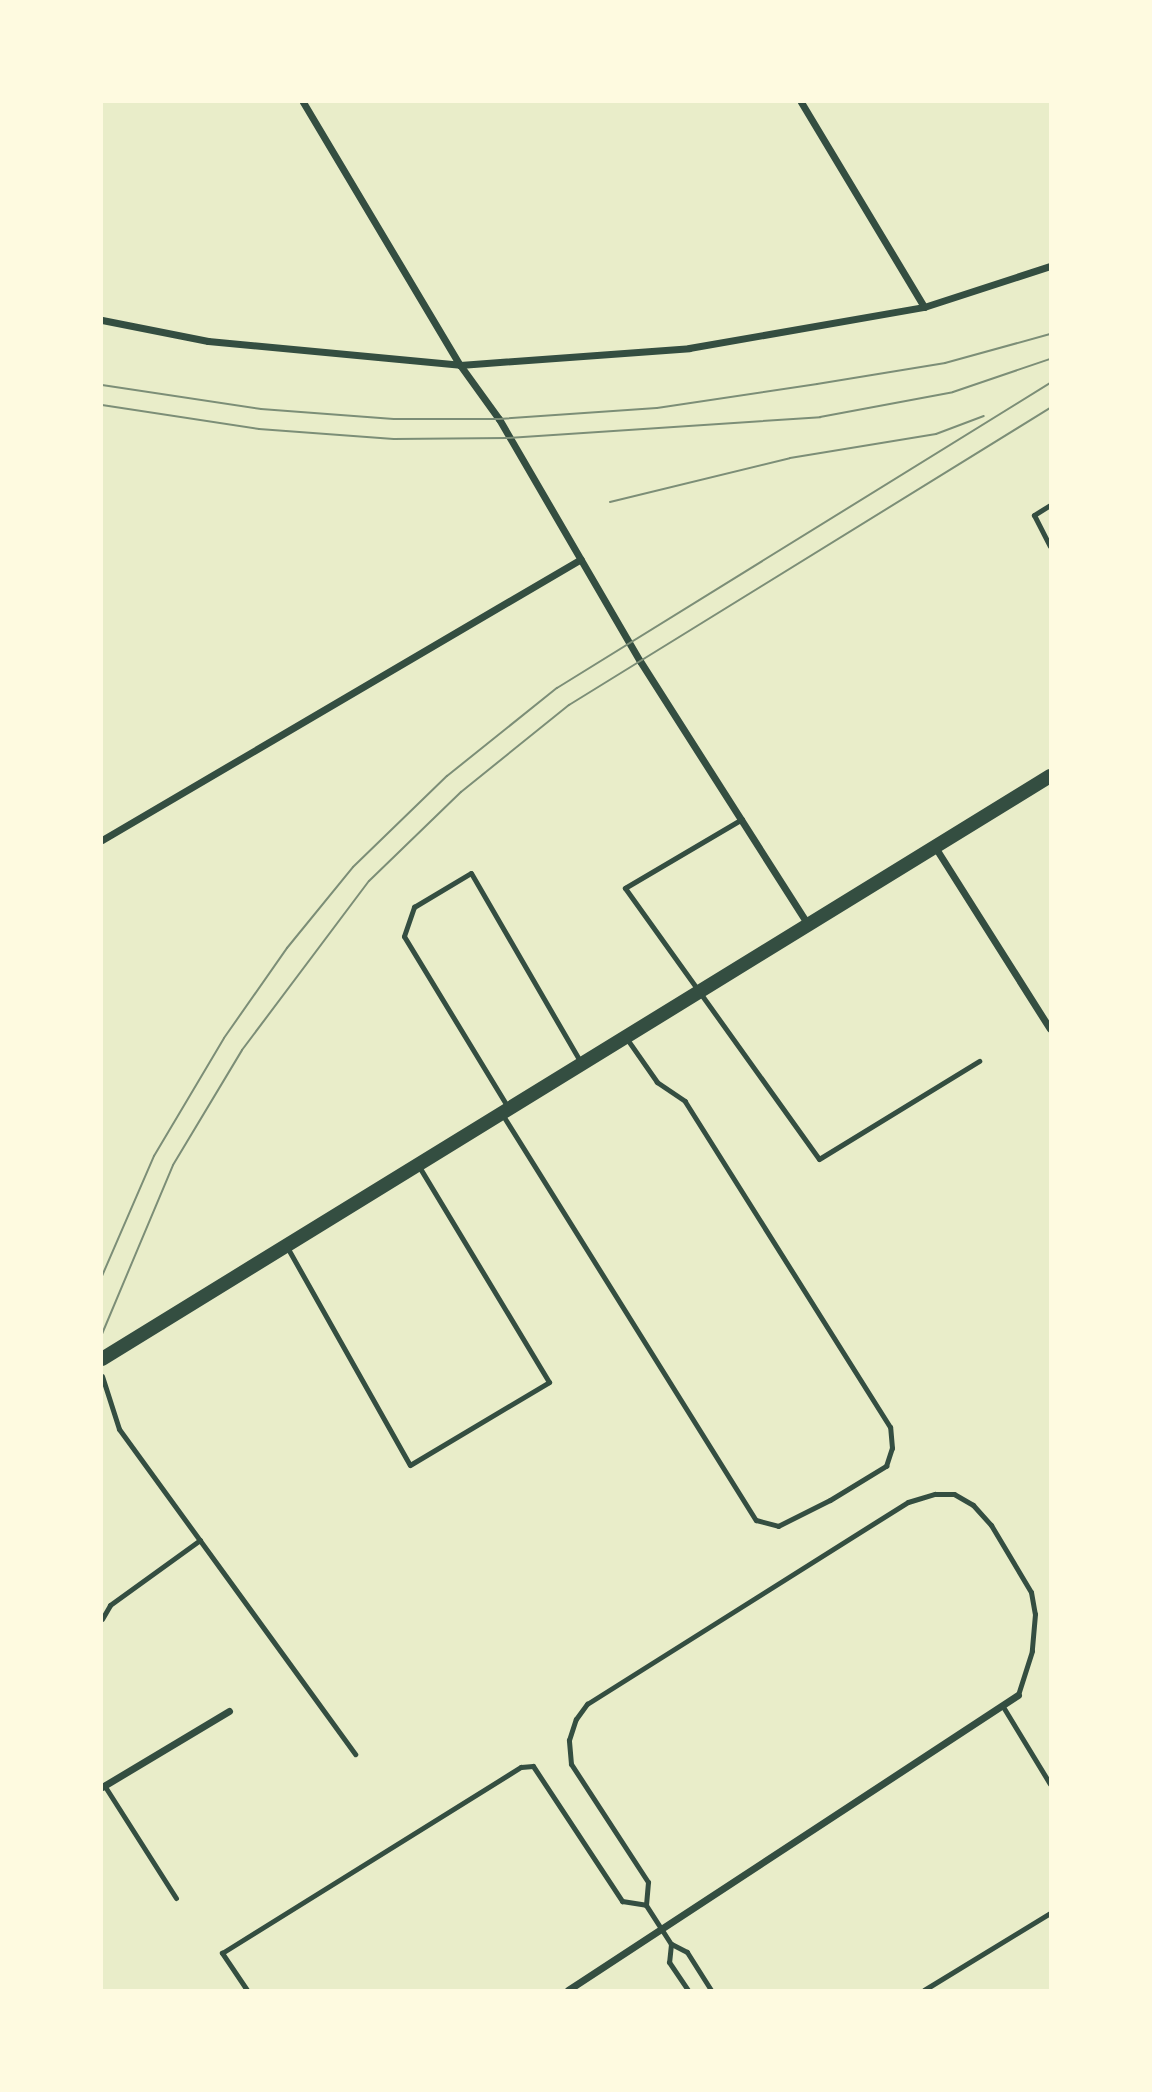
<!DOCTYPE html>
<style>
body{margin:0}
#map{position:relative;width:1152px;height:2092px;overflow:hidden;background:#e9edc9;font-family:Lato,sans-serif}
div>[style]{position:absolute}
.service>*{height:5px;margin:-2.5px;padding:0 2.5px;transform-origin:2.5px;border-radius:2.5px;background:#344e41}
.minor>*{height:7px;margin:-3.5px;padding:0 3.5px;transform-origin:3.5px;border-radius:3.5px;background:#344e41}
.secondary>*{height:14px;margin:-7px;padding:0 7px;transform-origin:7px;border-radius:7px;background:#344e41}
.tram>*{height:2px;margin:-1px;padding:0 1px;transform-origin:1px;border-radius:1px;background:#7c8e77}
span{translate:-50% -50%;white-space:nowrap;text-align:center;line-height:1.15;-webkit-text-stroke:5px #fefae0;paint-order:stroke}
.frame{position:absolute;inset:0;border:103px solid #fefae0;pointer-events:none}
</style>
<div id="map">
<div class="service">
<div style="left:1050px;top:505px;width:19px;rotate:148deg"></div>
<div style="left:1034px;top:515px;width:35px;rotate:63deg"></div>
<div style="left:742px;top:819px;width:136px;rotate:149.5deg"></div>
<div style="left:625px;top:888px;width:333px;rotate:54.4deg"></div>
<div style="left:819px;top:1159px;width:188px;rotate:-31.5deg"></div>
<div style="left:509px;top:1109px;width:202px;rotate:-121.3deg"></div>
<div style="left:404px;top:936px;width:31px;rotate:-71deg"></div>
<div style="left:414px;top:907px;width:66px;rotate:-30.8deg"></div>
<div style="left:471px;top:873px;width:220px;rotate:59.9deg"></div>
<div style="left:502px;top:1114px;width:479px;rotate:58deg"></div>
<div style="left:756px;top:1520px;width:23px;rotate:15deg"></div>
<div style="left:778px;top:1526px;width:58px;rotate:-26.6deg"></div>
<div style="left:830px;top:1500px;width:66px;rotate:-31.3deg"></div>
<div style="left:886px;top:1466px;width:19px;rotate:-72deg"></div>
<div style="left:892px;top:1448px;width:21px;rotate:-95deg"></div>
<div style="left:890px;top:1427px;width:385px;rotate:-122.2deg"></div>
<div style="left:685px;top:1101px;width:34px;rotate:-146deg"></div>
<div style="left:657px;top:1082px;width:52px;rotate:-124.9deg"></div>
<div style="left:287px;top:1247px;width:250px;rotate:60.6deg"></div>
<div style="left:410px;top:1465px;width:162px;rotate:-30.8deg"></div>
<div style="left:549px;top:1382px;width:253px;rotate:-121.1deg"></div>
<div style="left:102px;top:1376px;width:56px;rotate:72.2deg"></div>
<div style="left:119px;top:1429px;width:402px;rotate:54deg"></div>
<div style="left:102px;top:1619px;width:16px;rotate:-60deg"></div>
<div style="left:110px;top:1605px;width:111px;rotate:-35.8deg"></div>
<div style="left:1002px;top:1705px;width:92px;rotate:58.7deg"></div>
<div style="left:104px;top:1785px;width:134px;rotate:57.5deg"></div>
<div style="left:671px;top:1944px;width:18px;rotate:96deg"></div>
<div style="left:669px;top:1962px;width:34px;rotate:56deg"></div>
<div style="left:247px;top:1990px;width:45px;rotate:-124deg"></div>
<div style="left:222px;top:1953px;width:352px;rotate:-31.9deg"></div>
<div style="left:521px;top:1767px;width:12px;rotate:-5deg"></div>
<div style="left:533px;top:1766px;width:162px;rotate:56.6deg"></div>
<div style="left:622px;top:1901px;width:24px;rotate:9deg"></div>
<div style="left:711px;top:1990px;width:45px;rotate:-122.3deg"></div>
<div style="left:687px;top:1952px;width:18px;rotate:-153deg"></div>
<div style="left:671px;top:1944px;width:46px;rotate:-122.7deg"></div>
<div style="left:646px;top:1905px;width:23px;rotate:-85deg"></div>
<div style="left:648px;top:1882px;width:141px;rotate:-123.1deg"></div>
<div style="left:571px;top:1764px;width:24px;rotate:-95deg"></div>
<div style="left:569px;top:1740px;width:22px;rotate:-72deg"></div>
<div style="left:576px;top:1719px;width:19px;rotate:-54deg"></div>
<div style="left:587px;top:1704px;width:379px;rotate:-32.2deg"></div>
<div style="left:908px;top:1502px;width:28px;rotate:-17deg"></div>
<div style="left:935px;top:1494px;width:19px"></div>
<div style="left:954px;top:1494px;width:22px;rotate:30deg"></div>
<div style="left:973px;top:1505px;width:27px;rotate:48deg"></div>
<div style="left:991px;top:1525px;width:78px;rotate:59.2deg"></div>
<div style="left:1031px;top:1592px;width:22px;rotate:80deg"></div>
<div style="left:1035px;top:1614px;width:37px;rotate:95deg"></div>
<div style="left:1032px;top:1651px;width:46px;rotate:107.7deg"></div>
<div style="left:924px;top:1990px;width:148px;rotate:-31.4deg"></div>
</div>
<div class="minor">
<div style="left:303px;top:102px;width:306px;rotate:59.2deg"></div>
<div style="left:460px;top:365px;width:67px;rotate:54.2deg"></div>
<div style="left:499px;top:419px;width:280px;rotate:59.8deg"></div>
<div style="left:640px;top:661px;width:313px;rotate:57.5deg"></div>
<div style="left:801px;top:102px;width:239px;rotate:59deg"></div>
<div style="left:102px;top:320px;width:108px;rotate:11.2deg"></div>
<div style="left:208px;top:341px;width:253px;rotate:5.4deg"></div>
<div style="left:460px;top:365px;width:230px;rotate:-4.2deg"></div>
<div style="left:689px;top:348px;width:239px;rotate:-9.9deg"></div>
<div style="left:924px;top:307px;width:133px;rotate:-18deg"></div>
<div style="left:102px;top:840px;width:555px;rotate:-30.4deg"></div>
<div style="left:935px;top:847px;width:215px;rotate:57.7deg"></div>
<div style="left:102px;top:1787px;width:148px;rotate:-30.9deg"></div>
<div style="left:568px;top:1990px;width:538px;rotate:-33.25deg"></div>
</div>
<div class="secondary">
<div style="left:102px;top:1359px;width:1113px;rotate:-31.59deg"></div>
</div>
<div class="tram">
<div style="left:102px;top:385px;width:161px;rotate:8.6deg"></div>
<div style="left:261px;top:409px;width:133px;rotate:4.3deg"></div>
<div style="left:394px;top:419px;width:105px"></div>
<div style="left:499px;top:419px;width:158px;rotate:-4deg"></div>
<div style="left:657px;top:408px;width:162px;rotate:-8.5deg"></div>
<div style="left:817px;top:384px;width:130px;rotate:-9.3deg"></div>
<div style="left:945px;top:363px;width:109px;rotate:-15.4deg"></div>
<div style="left:102px;top:405px;width:159px;rotate:8.7deg"></div>
<div style="left:259px;top:429px;width:135px;rotate:4.2deg"></div>
<div style="left:394px;top:439px;width:113px;rotate:-0.5deg"></div>
<div style="left:507px;top:438px;width:314px;rotate:-3.8deg"></div>
<div style="left:820px;top:417px;width:135px;rotate:-10.6deg"></div>
<div style="left:953px;top:392px;width:102px;rotate:-18.8deg"></div>
<div style="left:610px;top:502px;width:185px;rotate:-13.7deg"></div>
<div style="left:790px;top:458px;width:148px;rotate:-9.3deg"></div>
<div style="left:936px;top:434px;width:51px;rotate:-20.6deg"></div>
<div style="left:102px;top:1276px;width:131px;rotate:-66.6deg"></div>
<div style="left:154px;top:1156px;width:137px;rotate:-59.3deg"></div>
<div style="left:224px;top:1038px;width:110px;rotate:-55deg"></div>
<div style="left:287px;top:948px;width:104px;rotate:-50.8deg"></div>
<div style="left:353px;top:867px;width:131px;rotate:-44.1deg"></div>
<div style="left:447px;top:776px;width:141px;rotate:-38.7deg"></div>
<div style="left:557px;top:688px;width:580px;rotate:-31.74deg"></div>
<div style="left:102px;top:1334px;width:183px;rotate:-67.2deg"></div>
<div style="left:173px;top:1165px;width:134px;rotate:-59deg"></div>
<div style="left:242px;top:1050px;width:211px;rotate:-53.1deg"></div>
<div style="left:369px;top:881px;width:128px;rotate:-44.1deg"></div>
<div style="left:461px;top:792px;width:139px;rotate:-38.9deg"></div>
<div style="left:569px;top:705px;width:565px;rotate:-31.69deg"></div>
</div>
<div class="frame"></div>
</div>
